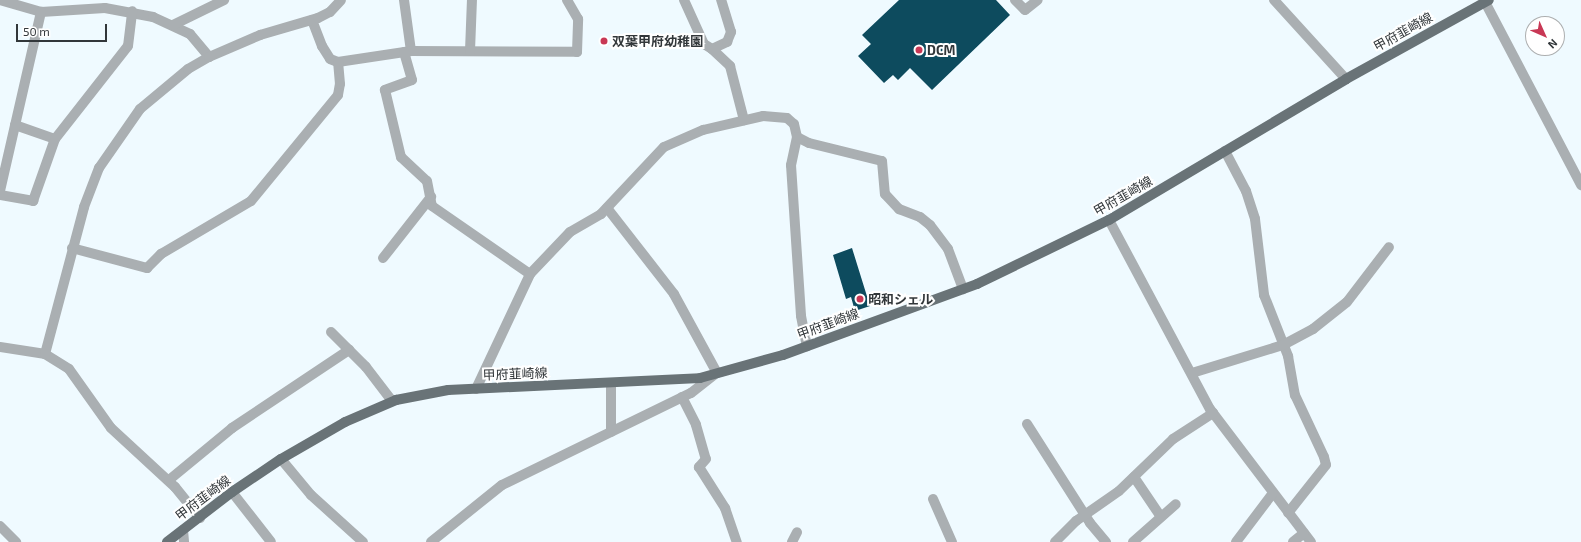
<!DOCTYPE html>
<meta charset="utf-8">
<style>
body{margin:0}
#map{position:relative;width:1581px;height:542px;overflow:hidden;background:#effaff;font-family:"Exo 2","Noto Sans JP",sans-serif}
div>[style]{position:absolute}
.building>*{inset:0;background:#0d4b5e}
.minor>*{height:10px;margin:-5px;padding:0 5px;transform-origin:5px;border-radius:5px;background:#aaafb2}
.major>*{height:10px;margin:-5px;padding:0 5px;transform-origin:5px;border-radius:5px;background:#697377}
.dots>*{width:11px;height:11px;translate:-50% -50%;box-sizing:border-box;border:2px solid #fff;border-radius:50%}
span{translate:-50% -50%;white-space:nowrap;text-align:center;line-height:1.15;-webkit-text-stroke:4px #fff;paint-order:stroke}
.street-label{font-size:13px;color:#32373a}
.poi-label{font-size:13px;color:#32373a;font-weight:700}
.left{translate:0 -50%;text-align:left}
.north{position:absolute;left:1525px;top:16px;width:40px;height:40px;box-sizing:border-box;background:#fff;border:1px solid #adafb0;border-radius:50%;rotate:135deg;font-size:11px;font-weight:700;line-height:16px;text-align:center;color:#32373a}
.north::after{content:'';display:block;margin:auto;width:14px;height:18px;background:#c83855;clip-path:polygon(50% 0,100% 100%,50% 72%,0 100%)}
.scale{position:absolute;left:16px;top:24px;width:91px;height:18px;box-sizing:border-box;border:2px solid #32373a;border-top:0;padding-left:5px;font-size:12px;line-height:14px;white-space:nowrap;color:#32373a;-webkit-text-stroke:3px #fff;paint-order:stroke}
</style>
<div id="map">
<div class="building">
<div style="clip-path:polygon(899px 0,996px 0,1010px 15px,932px 90px,910px 68px,898px 80px,893px 75px,884px 83px,858px 56px,871px 44px,862px 35px)"></div>
<div style="clip-path:polygon(852px 248px,870px 306px,855px 311px,851px 297px,846px 299px,833px 255px)"></div>
</div>
<div class="minor">
<div style="left:0;top:0;width:43px;rotate:16.3deg"></div>
<div style="left:41px;top:12px;width:64px;rotate:-3.6deg"></div>
<div style="left:105px;top:8px;width:49px;rotate:10.6deg"></div>
<div style="left:153px;top:17px;width:41px;rotate:24.7deg"></div>
<div style="left:190px;top:34px;width:30px;rotate:50deg"></div>
<div style="left:404px;top:0;width:51px;rotate:82.2deg"></div>
<div style="left:684px;top:0;width:48px;rotate:65.6deg"></div>
<div style="left:704px;top:44px;width:9px;rotate:32deg"></div>
<div style="left:712px;top:49px;width:17px;rotate:-25deg"></div>
<div style="left:727px;top:42px;width:11px;rotate:-68deg"></div>
<div style="left:731px;top:32px;width:34px;rotate:-107deg"></div>
<div style="left:1015px;top:0;width:14px;rotate:45deg"></div>
<div style="left:1025px;top:10px;width:16px;rotate:-38deg"></div>
<div style="left:1274px;top:0;width:107px;rotate:47.7deg"></div>
<div style="left:1485px;top:2px;width:207px;rotate:62.3deg"></div>
<div style="left:312px;top:20px;width:28px;rotate:69deg"></div>
<div style="left:322px;top:46px;width:15px;rotate:58deg"></div>
<div style="left:330px;top:59px;width:9px;rotate:21deg"></div>
<div style="left:338px;top:62px;width:74px;rotate:-8.6deg"></div>
<div style="left:411px;top:51px;width:166px;rotate:0.3deg"></div>
<div style="left:577px;top:52px;width:33px;rotate:-88deg"></div>
<div style="left:578px;top:19px;width:22px;rotate:-120deg"></div>
<div style="left:173px;top:25px;width:57px;rotate:-26.1deg"></div>
<div style="left:712px;top:49px;width:25px;rotate:43deg"></div>
<div style="left:730px;top:66px;width:56px;rotate:75.5deg"></div>
<div style="left:470px;top:51px;width:51px;rotate:-87.8deg"></div>
<div style="left:404px;top:52px;width:29px;rotate:74deg"></div>
<div style="left:412px;top:80px;width:29px;rotate:160deg"></div>
<div style="left:385px;top:90px;width:69px;rotate:76.6deg"></div>
<div style="left:401px;top:157px;width:35px;rotate:43deg"></div>
<div style="left:427px;top:181px;width:25px;rotate:79deg"></div>
<div style="left:432px;top:206px;width:119px;rotate:34.8deg"></div>
<div style="left:15px;top:125px;width:42px;rotate:19.3deg"></div>
<div style="left:797px;top:137px;width:29px;rotate:102deg"></div>
<div style="left:791px;top:165px;width:151px;rotate:86.2deg"></div>
<div style="left:801px;top:316px;width:31px;rotate:79deg"></div>
<div style="left:1225px;top:151px;width:45px;rotate:62.3deg"></div>
<div style="left:1246px;top:191px;width:29px;rotate:72deg"></div>
<div style="left:1255px;top:219px;width:77px;rotate:83.2deg"></div>
<div style="left:1264px;top:295px;width:66px;rotate:68.5deg"></div>
<div style="left:1288px;top:356px;width:40px;rotate:80deg"></div>
<div style="left:1295px;top:395px;width:68px;rotate:64.9deg"></div>
<div style="left:1324px;top:457px;width:8px;rotate:76deg"></div>
<div style="left:1326px;top:465px;width:61px;rotate:128.4deg"></div>
<div style="left:0;top:191px;width:184px;rotate:-77.1deg"></div>
<div style="left:0;top:195px;width:34px;rotate:10deg"></div>
<div style="left:33px;top:201px;width:66px;rotate:-70.5deg"></div>
<div style="left:55px;top:139px;width:118px;rotate:-51.9deg"></div>
<div style="left:128px;top:46px;width:35px;rotate:-83deg"></div>
<div style="left:1109px;top:220px;width:214px;rotate:61.9deg"></div>
<div style="left:1210px;top:409px;width:167px;rotate:52.8deg"></div>
<div style="left:72px;top:248px;width:78px;rotate:14.9deg"></div>
<div style="left:147px;top:268px;width:20px;rotate:-45deg"></div>
<div style="left:161px;top:254px;width:104px;rotate:-30.5deg"></div>
<div style="left:251px;top:201px;width:137px;rotate:-50.6deg"></div>
<div style="left:338px;top:95px;width:11px;rotate:-80deg"></div>
<div style="left:340px;top:84px;width:22px;rotate:-95deg"></div>
<div style="left:383px;top:258px;width:78px;rotate:-51.8deg"></div>
<div style="left:331px;top:332px;width:49px;rotate:45deg"></div>
<div style="left:366px;top:367px;width:43px;rotate:52.6deg"></div>
<div style="left:0;top:347px;width:46px;rotate:8.8deg"></div>
<div style="left:45px;top:354px;width:28px;rotate:32deg"></div>
<div style="left:69px;top:369px;width:72px;rotate:54.6deg"></div>
<div style="left:111px;top:428px;width:87px;rotate:42.7deg"></div>
<div style="left:175px;top:487px;width:40px;rotate:51deg"></div>
<div style="left:45px;top:354px;width:152px;rotate:-75.1deg"></div>
<div style="left:84px;top:207px;width:42px;rotate:-69deg"></div>
<div style="left:99px;top:168px;width:72px;rotate:-55.2deg"></div>
<div style="left:140px;top:109px;width:62px;rotate:-39.8deg"></div>
<div style="left:188px;top:69px;width:24px;rotate:-30deg"></div>
<div style="left:209px;top:57px;width:56px;rotate:-23.3deg"></div>
<div style="left:260px;top:35px;width:60px;rotate:-16.3deg"></div>
<div style="left:318px;top:18px;width:13px;rotate:-27deg"></div>
<div style="left:330px;top:12px;width:16px;rotate:-47deg"></div>
<div style="left:1192px;top:373px;width:95px;rotate:-17.1deg"></div>
<div style="left:1283px;top:345px;width:34px;rotate:-28deg"></div>
<div style="left:1313px;top:329px;width:43px;rotate:-38.5deg"></div>
<div style="left:1347px;top:302px;width:69px;rotate:-52.6deg"></div>
<div style="left:611px;top:384px;width:48px;rotate:90deg"></div>
<div style="left:476px;top:389px;width:127px;rotate:-64.8deg"></div>
<div style="left:530px;top:274px;width:58px;rotate:-46.4deg"></div>
<div style="left:570px;top:232px;width:36px;rotate:-30deg"></div>
<div style="left:601px;top:214px;width:92px;rotate:-46.8deg"></div>
<div style="left:664px;top:147px;width:43px;rotate:-23.6deg"></div>
<div style="left:703px;top:130px;width:62px;rotate:-13.1deg"></div>
<div style="left:763px;top:116px;width:24px;rotate:5deg"></div>
<div style="left:787px;top:118px;width:9px;rotate:41deg"></div>
<div style="left:794px;top:124px;width:13px;rotate:77deg"></div>
<div style="left:797px;top:137px;width:13px;rotate:27deg"></div>
<div style="left:809px;top:143px;width:75px;rotate:13.9deg"></div>
<div style="left:882px;top:161px;width:33px;rotate:85deg"></div>
<div style="left:885px;top:194px;width:21px;rotate:47deg"></div>
<div style="left:899px;top:209px;width:22px;rotate:21deg"></div>
<div style="left:920px;top:217px;width:13px;rotate:39deg"></div>
<div style="left:930px;top:225px;width:30px;rotate:53deg"></div>
<div style="left:948px;top:249px;width:43px;rotate:69.4deg"></div>
<div style="left:682px;top:397px;width:31px;rotate:63deg"></div>
<div style="left:696px;top:425px;width:35px;rotate:74deg"></div>
<div style="left:706px;top:459px;width:11px;rotate:131deg"></div>
<div style="left:699px;top:467px;width:49px;rotate:57.6deg"></div>
<div style="left:725px;top:508px;width:36px;rotate:71deg"></div>
<div style="left:1027px;top:424px;width:117px;rotate:57.5deg"></div>
<div style="left:1090px;top:523px;width:25px;rotate:50deg"></div>
<div style="left:281px;top:459px;width:47px;rotate:50.2deg"></div>
<div style="left:311px;top:495px;width:70px;rotate:42.1deg"></div>
<div style="left:1134px;top:477px;width:48px;rotate:56deg"></div>
<div style="left:169px;top:480px;width:82px;rotate:-39.5deg"></div>
<div style="left:232px;top:428px;width:141px;rotate:-33.7deg"></div>
<div style="left:232px;top:492px;width:63px;rotate:52deg"></div>
<div style="left:933px;top:499px;width:47px;rotate:66.2deg"></div>
<div style="left:0;top:526px;width:23px;rotate:45deg"></div>
<div style="left:183px;top:530px;width:12px;rotate:85deg"></div>
<div style="left:431px;top:542px;width:91px;rotate:-38.8deg"></div>
<div style="left:502px;top:485px;width:210px;rotate:-26deg"></div>
<div style="left:691px;top:393px;width:33px;rotate:-38deg"></div>
<div style="left:717px;top:373px;width:90px;rotate:-118.6deg"></div>
<div style="left:674px;top:294px;width:109px;rotate:-127.9deg"></div>
<div style="left:792px;top:542px;width:11px;rotate:-63deg"></div>
<div style="left:1055px;top:542px;width:30px;rotate:-45deg"></div>
<div style="left:1076px;top:521px;width:52px;rotate:-34.9deg"></div>
<div style="left:1119px;top:491px;width:75px;rotate:-43.9deg"></div>
<div style="left:1173px;top:439px;width:48px;rotate:-33deg"></div>
<div style="left:1133px;top:542px;width:57px;rotate:-41.5deg"></div>
<div style="left:1236px;top:542px;width:61px;rotate:-52.9deg"></div>
<div style="left:1293px;top:542px;width:14px;rotate:-39deg"></div>
</div>
<div class="major">
<div style="left:167px;top:542px;width:82px;rotate:-37.6deg"></div>
<div style="left:232px;top:492px;width:59px;rotate:-34deg"></div>
<div style="left:281px;top:459px;width:74px;rotate:-30deg"></div>
<div style="left:345px;top:422px;width:56px;rotate:-23.3deg"></div>
<div style="left:396px;top:400px;width:53px;rotate:-10.9deg"></div>
<div style="left:448px;top:390px;width:252px;rotate:-2.7deg"></div>
<div style="left:700px;top:378px;width:86px;rotate:-15.5deg"></div>
<div style="left:783px;top:355px;width:207px;rotate:-20.1deg"></div>
<div style="left:977px;top:284px;width:147px;rotate:-25.9deg"></div>
<div style="left:1109px;top:220px;width:276px;rotate:-30.7deg"></div>
<div style="left:1346px;top:79px;width:163px;rotate:-28.9deg"></div>
</div>
<div class="dots">
<div style="left:604px;top:41px;background:#c83855"></div>
<div style="left:919px;top:50px;background:#c83855"></div>
<div style="left:860px;top:299px;background:#c83855"></div>
</div>
<div class="street-label">
<span style="left:1403px;top:32px;rotate:-29deg">甲府韮崎線</span>
<span style="left:1123px;top:196px;rotate:-30deg">甲府韮崎線</span>
<span style="left:828px;top:324px;rotate:-20deg">甲府韮崎線</span>
<span style="left:515px;top:374px;rotate:-2deg">甲府韮崎線</span>
<span style="left:203px;top:498px;rotate:-37deg">甲府韮崎線</span>
</div>
<div class="poi-label">
<span class="left" style="left:612px;top:41px">双葉甲府幼稚園</span>
<span class="left" style="left:927px;top:50px">DCM</span>
<span class="left" style="left:868px;top:299px">昭和シェル</span>
</div>
<div class="north">N</div>
<div class="scale">50 m</div>
</div>
